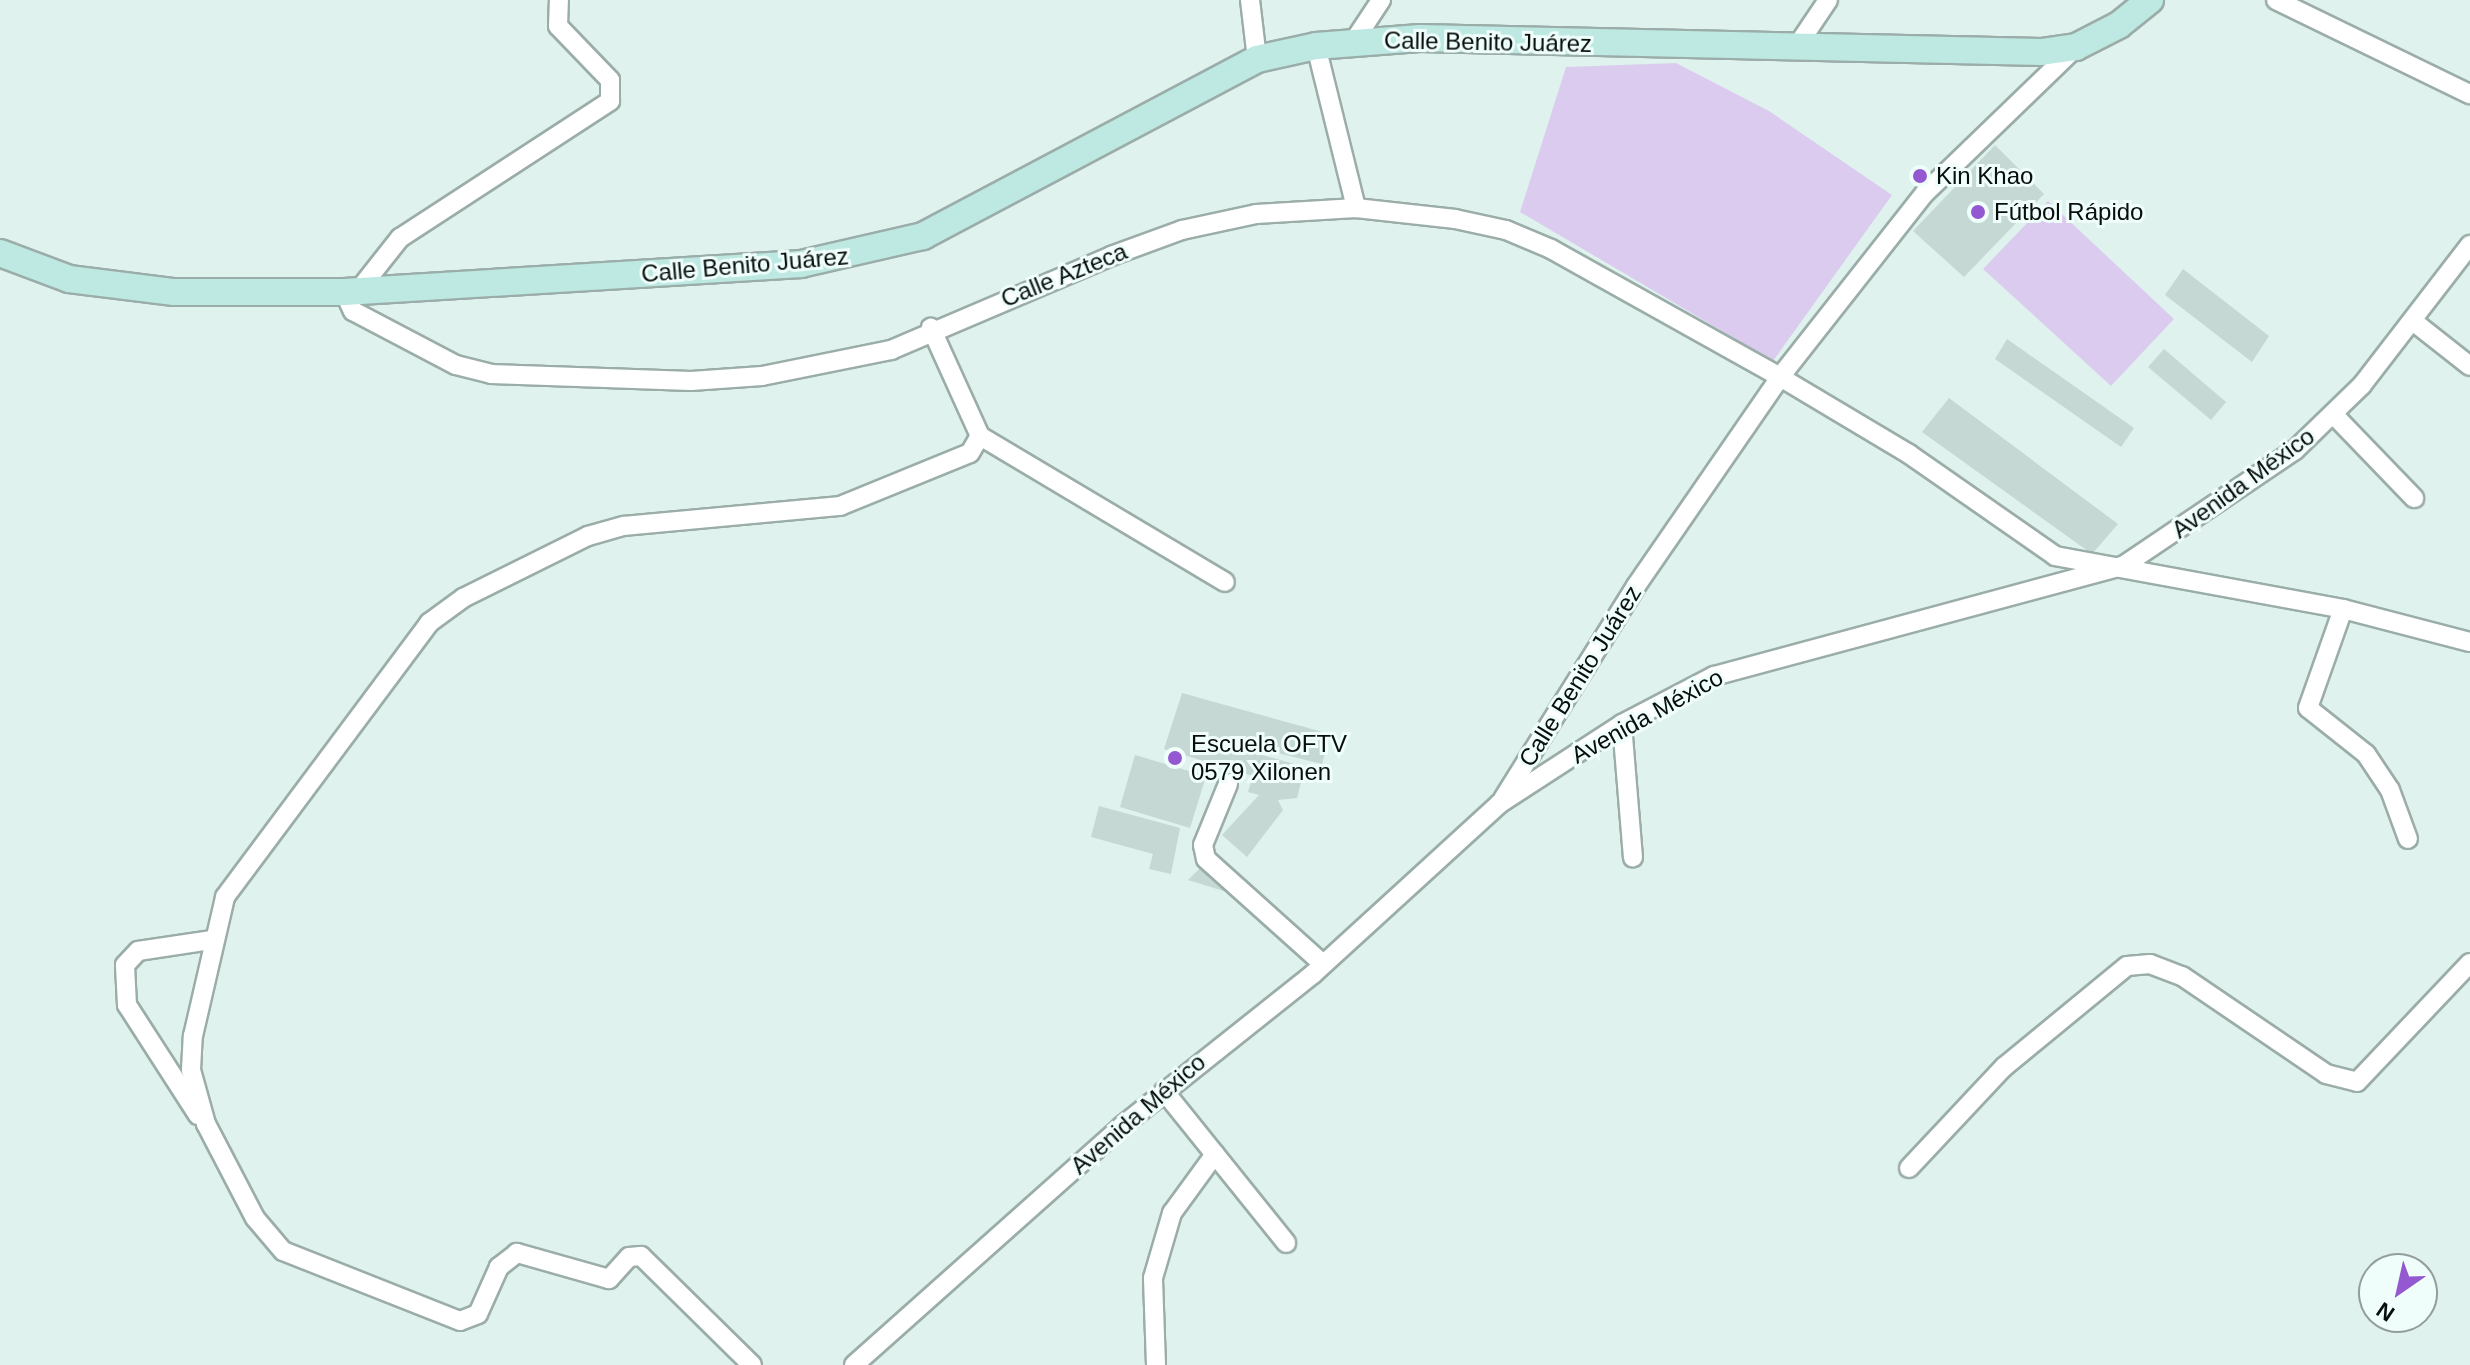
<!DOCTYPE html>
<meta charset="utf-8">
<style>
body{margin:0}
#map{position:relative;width:2470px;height:1365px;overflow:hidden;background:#dff2ee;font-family:Helvetica,sans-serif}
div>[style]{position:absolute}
.green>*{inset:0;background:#dbccef}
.building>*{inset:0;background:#c5d8d4}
.roads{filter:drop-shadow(2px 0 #9bada8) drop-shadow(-2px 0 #9bada8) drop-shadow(0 2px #9bada8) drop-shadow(0 -2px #9bada8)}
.minor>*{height:18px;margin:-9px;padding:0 9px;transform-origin:9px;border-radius:9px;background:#fff}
.secondary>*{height:26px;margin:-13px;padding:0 13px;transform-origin:13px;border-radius:13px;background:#bee8e2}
.dots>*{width:22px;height:22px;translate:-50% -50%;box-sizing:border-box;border:4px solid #effefb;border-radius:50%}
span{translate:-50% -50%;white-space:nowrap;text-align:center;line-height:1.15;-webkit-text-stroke:6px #effefb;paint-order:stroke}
.street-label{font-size:24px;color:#080e0c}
.poi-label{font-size:24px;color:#080e0c}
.left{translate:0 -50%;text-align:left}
.north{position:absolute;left:2358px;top:1253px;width:80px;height:80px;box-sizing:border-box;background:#effefb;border:2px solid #939e9b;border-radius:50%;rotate:214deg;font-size:22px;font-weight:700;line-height:32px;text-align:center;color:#080e0c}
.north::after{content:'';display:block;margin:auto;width:28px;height:36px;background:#9459d0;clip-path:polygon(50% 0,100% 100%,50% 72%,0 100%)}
</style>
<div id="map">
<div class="green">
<div style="clip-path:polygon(1676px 63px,1769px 111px,1892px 195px,1773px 361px,1520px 212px,1566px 67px)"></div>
<div style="clip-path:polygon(2048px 201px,2174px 319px,2111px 386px,1983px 269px)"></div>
</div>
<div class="building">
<div style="clip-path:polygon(1995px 145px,2044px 194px,1964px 277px,1913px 231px)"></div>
<div style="clip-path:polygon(2183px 269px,2269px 336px,2252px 362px,2165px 295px)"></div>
<div style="clip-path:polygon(2007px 339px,2134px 428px,2121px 447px,1995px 359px)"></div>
<div style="clip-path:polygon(2164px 349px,2226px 402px,2211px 420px,2148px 367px)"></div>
<div style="clip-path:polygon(1949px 398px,2118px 524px,2092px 554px,1922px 432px)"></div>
<div style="clip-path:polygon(1182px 693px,1330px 734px,1322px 764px,1258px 748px,1259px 754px,1305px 767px,1297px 798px,1278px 800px,1283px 810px,1247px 857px,1222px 835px,1259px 795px,1248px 792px,1253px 776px,1164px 749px)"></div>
<div style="clip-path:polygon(1135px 755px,1206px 776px,1190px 828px,1120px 807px)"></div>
<div style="clip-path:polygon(1099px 806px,1180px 828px,1171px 874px,1149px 869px,1153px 854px,1091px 837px)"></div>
<div style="clip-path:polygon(1203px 865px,1225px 880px,1230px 893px,1188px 880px)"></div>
</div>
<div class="roads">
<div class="minor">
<div style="left:1250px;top:0;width:59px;rotate:83.2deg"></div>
<div style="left:2276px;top:0;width:216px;rotate:25.9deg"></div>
<div style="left:1354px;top:41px;width:49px;rotate:-56.6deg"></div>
<div style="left:1316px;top:46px;width:167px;rotate:76.1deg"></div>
<div style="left:1795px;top:49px;width:59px;rotate:-56deg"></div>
<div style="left:358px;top:291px;width:68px;rotate:-51.6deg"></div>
<div style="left:400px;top:238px;width:251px;rotate:-33.1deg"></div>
<div style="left:610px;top:101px;width:21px;rotate:-90deg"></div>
<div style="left:610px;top:80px;width:75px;rotate:-133.9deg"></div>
<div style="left:558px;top:26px;width:26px;rotate:-88deg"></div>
<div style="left:344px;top:292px;width:21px;rotate:65deg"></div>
<div style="left:353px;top:311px;width:116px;rotate:27.7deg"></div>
<div style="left:456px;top:365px;width:36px;rotate:14deg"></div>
<div style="left:491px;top:374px;width:200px;rotate:2deg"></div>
<div style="left:691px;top:381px;width:71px;rotate:-4deg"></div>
<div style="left:762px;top:376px;width:132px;rotate:-11.4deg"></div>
<div style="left:891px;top:350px;width:239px;rotate:-23.1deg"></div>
<div style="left:1111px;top:256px;width:76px;rotate:-20.1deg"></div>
<div style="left:1182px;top:230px;width:76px;rotate:-12.2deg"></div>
<div style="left:1256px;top:214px;width:100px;rotate:-3.4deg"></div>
<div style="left:1356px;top:208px;width:100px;rotate:6.3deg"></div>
<div style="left:1455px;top:219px;width:52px;rotate:12.2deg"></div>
<div style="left:1506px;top:230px;width:49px;rotate:22.9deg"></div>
<div style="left:1551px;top:249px;width:262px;rotate:29.2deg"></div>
<div style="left:1780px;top:377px;width:150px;rotate:30.8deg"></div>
<div style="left:1909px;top:454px;width:178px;rotate:34.9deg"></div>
<div style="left:2055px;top:556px;width:293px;rotate:10.4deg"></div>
<div style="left:2343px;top:609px;width:131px;rotate:14.6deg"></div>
<div style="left:2414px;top:322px;width:71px;rotate:38.2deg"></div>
<div style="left:2333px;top:414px;width:117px;rotate:46deg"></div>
<div style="left:980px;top:436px;width:285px;rotate:30.8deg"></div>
<div style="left:2343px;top:609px;width:105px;rotate:109.5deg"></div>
<div style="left:2308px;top:708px;width:74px;rotate:38.4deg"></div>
<div style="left:2366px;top:754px;width:43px;rotate:56.3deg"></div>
<div style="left:2390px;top:790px;width:52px;rotate:69.8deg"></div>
<div style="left:1622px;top:724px;width:134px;rotate:85.3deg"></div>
<div style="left:1228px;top:784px;width:66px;rotate:112.3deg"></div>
<div style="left:1203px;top:845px;width:14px;rotate:78deg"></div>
<div style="left:1206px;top:859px;width:157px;rotate:41.9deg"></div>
<div style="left:1503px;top:799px;width:251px;rotate:-58deg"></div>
<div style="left:1636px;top:586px;width:254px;rotate:-55.4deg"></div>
<div style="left:1780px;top:377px;width:234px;rotate:-51.8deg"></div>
<div style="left:1925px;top:193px;width:210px;rotate:-44deg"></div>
<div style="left:1164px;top:1091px;width:195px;rotate:51.2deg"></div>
<div style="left:198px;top:1115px;width:131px;rotate:-122.8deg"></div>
<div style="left:127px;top:1005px;width:40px;rotate:-92.9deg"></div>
<div style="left:125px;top:965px;width:19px;rotate:-47deg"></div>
<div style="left:138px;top:951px;width:75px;rotate:-8.5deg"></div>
<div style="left:1909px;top:1168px;width:139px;rotate:-46.8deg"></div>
<div style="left:2004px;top:1067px;width:159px;rotate:-39.4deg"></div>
<div style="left:2127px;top:966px;width:23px;rotate:-5deg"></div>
<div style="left:2150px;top:964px;width:34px;rotate:21deg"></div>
<div style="left:2182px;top:976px;width:174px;rotate:34.2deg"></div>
<div style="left:2326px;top:1074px;width:32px;rotate:14deg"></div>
<div style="left:2357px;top:1082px;width:164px;rotate:-46.5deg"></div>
<div style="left:752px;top:1365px;width:156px;rotate:-135.5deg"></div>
<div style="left:641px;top:1256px;width:12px;rotate:175deg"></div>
<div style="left:629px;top:1257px;width:30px;rotate:132deg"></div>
<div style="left:609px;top:1279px;width:96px;rotate:-164.2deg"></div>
<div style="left:517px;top:1253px;width:23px;rotate:142deg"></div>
<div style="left:499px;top:1267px;width:51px;rotate:114.1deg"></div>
<div style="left:478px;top:1314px;width:19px;rotate:159deg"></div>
<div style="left:460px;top:1321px;width:190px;rotate:-158.4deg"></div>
<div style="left:283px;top:1251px;width:43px;rotate:-130.3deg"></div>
<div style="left:255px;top:1218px;width:106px;rotate:-117.5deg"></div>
<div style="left:206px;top:1124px;width:56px;rotate:-105.5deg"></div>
<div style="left:191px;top:1070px;width:34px;rotate:-87deg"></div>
<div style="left:193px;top:1036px;width:143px;rotate:-77deg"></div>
<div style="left:225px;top:897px;width:342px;rotate:-53.3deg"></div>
<div style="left:429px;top:623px;width:42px;rotate:-36.3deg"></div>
<div style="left:463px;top:598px;width:140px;rotate:-26.4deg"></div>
<div style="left:588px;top:536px;width:37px;rotate:-16deg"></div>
<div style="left:624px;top:526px;width:217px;rotate:-5.3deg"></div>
<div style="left:840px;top:506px;width:140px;rotate:-22.2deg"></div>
<div style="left:970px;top:453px;width:20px;rotate:-60deg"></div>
<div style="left:980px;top:436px;width:119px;rotate:-114.4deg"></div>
<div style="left:854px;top:1365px;width:359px;rotate:-41.7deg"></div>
<div style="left:1122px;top:1126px;width:244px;rotate:-38.5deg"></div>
<div style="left:1313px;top:974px;width:252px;rotate:-42.4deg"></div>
<div style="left:1499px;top:804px;width:147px;rotate:-33deg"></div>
<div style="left:1622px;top:724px;width:104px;rotate:-27.6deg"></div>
<div style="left:1714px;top:676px;width:424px;rotate:-15.1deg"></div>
<div style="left:2123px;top:566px;width:207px;rotate:-34deg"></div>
<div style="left:2295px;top:450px;width:93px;rotate:-44.1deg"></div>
<div style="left:2362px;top:385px;width:177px;rotate:-52.4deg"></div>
<div style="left:1156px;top:1365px;width:87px;rotate:-92deg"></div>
<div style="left:1153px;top:1278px;width:68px;rotate:-73.7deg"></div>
<div style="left:1172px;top:1213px;width:73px;rotate:-53.9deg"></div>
</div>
<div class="secondary">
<div style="left:0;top:253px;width:74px;rotate:20.6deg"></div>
<div style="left:69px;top:279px;width:106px;rotate:7.1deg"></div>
<div style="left:174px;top:292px;width:170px"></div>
<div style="left:344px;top:292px;width:458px;rotate:-3.5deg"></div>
<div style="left:801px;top:264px;width:125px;rotate:-12.9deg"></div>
<div style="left:923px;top:236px;width:378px;rotate:-27.9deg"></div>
<div style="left:1257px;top:59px;width:60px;rotate:-12.4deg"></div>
<div style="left:1316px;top:46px;width:104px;rotate:-4.4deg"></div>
<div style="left:1420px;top:38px;width:621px;rotate:1.29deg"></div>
<div style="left:2041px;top:52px;width:35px;rotate:-8deg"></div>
<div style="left:2076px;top:47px;width:48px;rotate:-27.1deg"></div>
<div style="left:2119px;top:25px;width:40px;rotate:-39deg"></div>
</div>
</div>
<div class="dots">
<div style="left:1920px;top:176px;background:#9459d0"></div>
<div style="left:1978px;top:212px;background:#9459d0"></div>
<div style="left:1175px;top:758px;background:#9459d0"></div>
</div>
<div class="street-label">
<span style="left:1488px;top:42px;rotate:1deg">Calle Benito Juárez</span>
<span style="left:745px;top:265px;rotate:-5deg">Calle Benito Juárez</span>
<span style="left:1064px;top:275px;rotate:-22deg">Calle Azteca</span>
<span style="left:2243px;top:483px;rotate:-36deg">Avenida México</span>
<span style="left:1580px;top:676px;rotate:-58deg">Calle Benito Juárez</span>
<span style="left:1647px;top:716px;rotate:-29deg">Avenida México</span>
<span style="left:1138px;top:1114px;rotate:-41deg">Avenida México</span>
</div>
<div class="poi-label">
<span class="left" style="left:1936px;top:176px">Kin Khao</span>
<span class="left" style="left:1994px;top:212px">Fútbol Rápido</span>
<span class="left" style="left:1191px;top:758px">Escuela OFTV<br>0579 Xilonen</span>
</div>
<div class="north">N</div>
</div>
